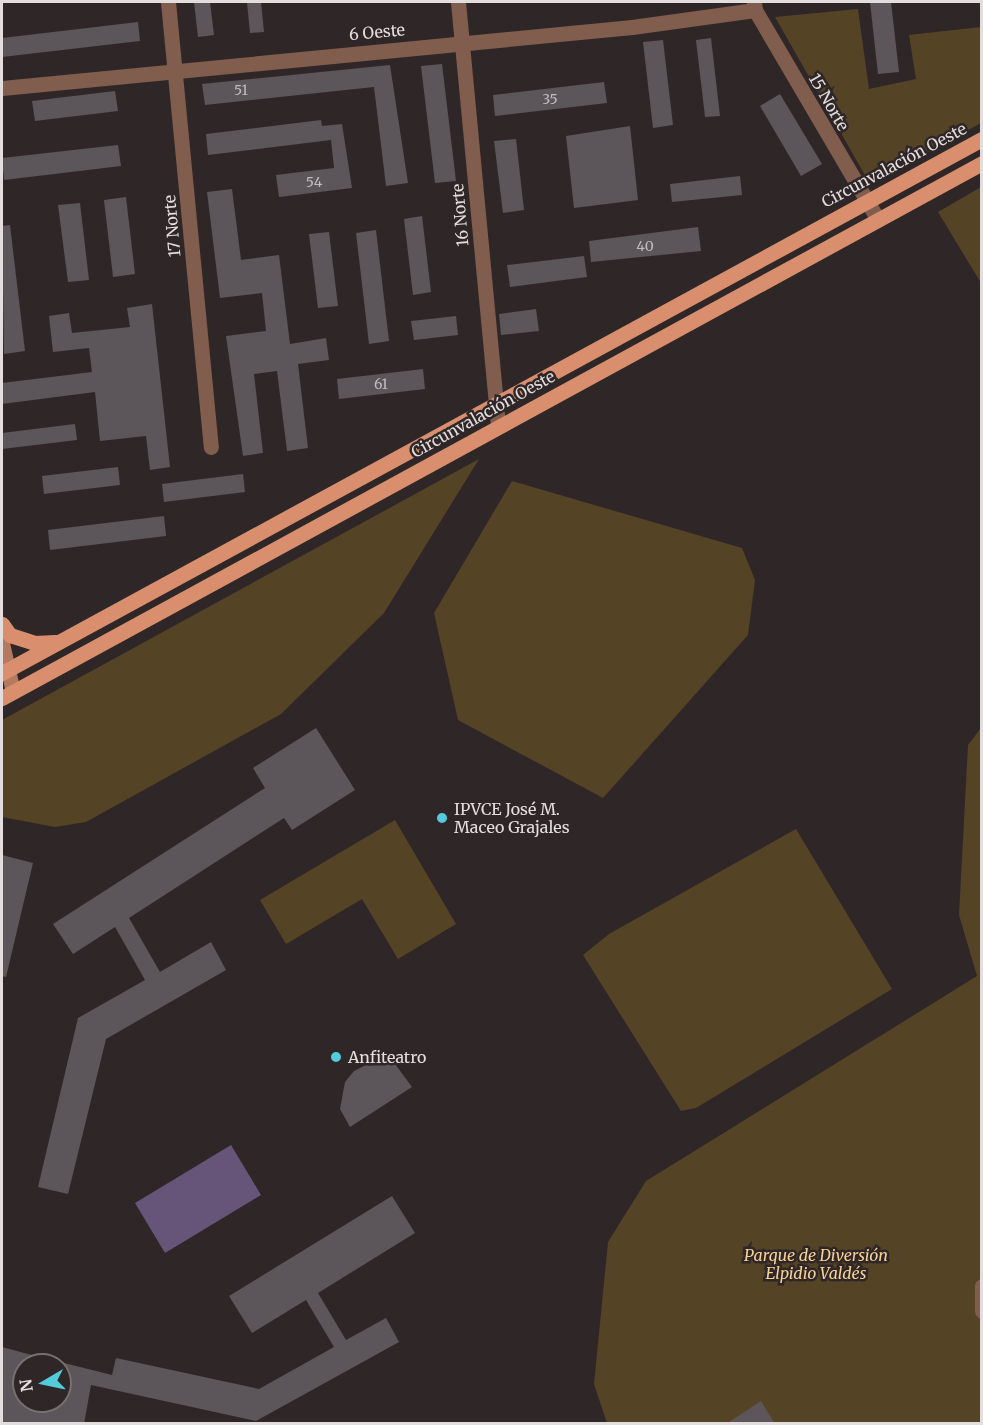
<!DOCTYPE html>
<meta charset="utf-8">
<style>
body{margin:0}
#map{position:relative;width:983px;height:1425px;overflow:hidden;background:#2f2727;font-family:Merriweather,serif}
div>[style]{position:absolute}
.green>*{inset:0;background:#554326}
.water>*{inset:0;background:#665579}
.building>*{inset:0;background:#5c555a}
.street>*{height:15px;margin:-7.5px;padding:0 7.5px;transform-origin:7.5px;border-radius:7.5px;background:#815d4d}
.secondary>*{height:15px;margin:-7.5px;padding:0 7.5px;transform-origin:7.5px;border-radius:7.5px;background:#b37a60}
.primary>*{height:15px;margin:-7.5px;padding:0 7.5px;transform-origin:7.5px;border-radius:7.5px;background:#d98f6e}
.dots>*{width:16px;height:16px;translate:-50% -50%;box-sizing:border-box;border:3px solid #2f2727;border-radius:50%}
span{translate:-50% -50%;white-space:nowrap;text-align:center;line-height:1.15;-webkit-text-stroke:5px #2f2727;paint-order:stroke}
.number-label{font-size:14px;color:#c1bbbd}
.number-label span{-webkit-text-stroke-width:0}
.street-label{font-size:16px;color:#e3ddde}
.poi-label{font-size:16px;color:#e3ddde}
.left{translate:0 -50%;text-align:left}
.park-label{font-size:16px;color:#f7d093;font-style:italic}
.frame{position:absolute;inset:0;border:3px solid #e3ddde;pointer-events:none}
.north{position:absolute;left:12px;top:1353px;width:60px;height:60px;box-sizing:border-box;background:#2f2727;border:2px solid #777070;border-radius:50%;rotate:261deg;font-size:16px;font-weight:700;line-height:24px;text-align:center;color:#e3ddde}
.north::after{content:'';display:block;margin:auto;width:21px;height:27px;background:#53cbdb;clip-path:polygon(50% 0,100% 100%,50% 72%,0 100%)}
</style>
<div id="map">
<div class="green">
<div style="clip-path:polygon(858px 9px,869px 89px,916px 79px,909px 35px,981px 27px,981px 123px,870px 184px,775px 17px)"></div>
<div style="clip-path:polygon(981px 187px,981px 283px,938px 212px)"></div>
<div style="clip-path:polygon(479px 459px,384px 613px,281px 714px,86px 822px,55px 827px,2px 817px,2px 720px)"></div>
<div style="clip-path:polygon(512px 481px,742px 548px,755px 580px,748px 635px,603px 798px,458px 720px,434px 613px)"></div>
<div style="clip-path:polygon(981px 728px,981px 1423px,607px 1423px,594px 1384px,608px 1242px,646px 1181px,977px 976px,959px 915px,968px 745px)"></div>
<div style="clip-path:polygon(395px 820px,456px 924px,398px 959px,362px 899px,286px 944px,260px 900px)"></div>
<div style="clip-path:polygon(796px 829px,892px 989px,696px 1108px,681px 1111px,583px 955px,609px 934px)"></div>
</div>
<div class="water">
<div style="clip-path:polygon(231px 1145px,261px 1195px,165px 1253px,135px 1203px)"></div>
</div>
<div class="building">
<div style="clip-path:polygon(194px 2px,210px 2px,214px 35px,198px 37px)"></div>
<div style="clip-path:polygon(247px 2px,261px 2px,264px 32px,250px 33px)"></div>
<div style="clip-path:polygon(870px 2px,891px 2px,899px 72px,878px 74px)"></div>
<div style="clip-path:polygon(138px 22px,140px 41px,2px 57px,2px 38px)"></div>
<div style="clip-path:polygon(711px 38px,720px 116px,705px 117px,696px 40px)"></div>
<div style="clip-path:polygon(663px 40px,673px 125px,653px 128px,643px 42px)"></div>
<div style="clip-path:polygon(442px 64px,456px 181px,435px 183px,421px 66px)"></div>
<div style="clip-path:polygon(390px 65px,408px 183px,386px 186px,374px 87px,205px 105px,202px 84px)"></div>
<div style="clip-path:polygon(604px 82px,607px 103px,495px 116px,493px 95px)"></div>
<div style="clip-path:polygon(115px 91px,118px 111px,35px 121px,32px 101px)"></div>
<div style="clip-path:polygon(780px 94px,822px 164px,801px 176px,760px 106px)"></div>
<div style="clip-path:polygon(321px 120px,322px 126px,342px 124px,352px 188px,279px 197px,276px 175px,334px 168px,331px 140px,208px 155px,206px 134px)"></div>
<div style="clip-path:polygon(630px 126px,638px 200px,574px 208px,566px 136px)"></div>
<div style="clip-path:polygon(516px 139px,524px 210px,503px 213px,494px 141px)"></div>
<div style="clip-path:polygon(118px 145px,121px 166px,4px 180px,2px 158px)"></div>
<div style="clip-path:polygon(740px 176px,742px 195px,672px 202px,670px 184px)"></div>
<div style="clip-path:polygon(232px 189px,241px 260px,279px 255px,290px 344px,326px 338px,329px 360px,298px 364px,308px 448px,287px 451px,277px 371px,254px 374px,263px 453px,243px 456px,226px 336px,266px 331px,262px 293px,220px 298px,207px 192px)"></div>
<div style="clip-path:polygon(126px 197px,135px 274px,113px 277px,104px 200px)"></div>
<div style="clip-path:polygon(80px 203px,89px 280px,68px 282px,58px 205px)"></div>
<div style="clip-path:polygon(422px 216px,431px 292px,413px 295px,404px 219px)"></div>
<div style="clip-path:polygon(10px 225px,25px 351px,4px 354px,2px 226px)"></div>
<div style="clip-path:polygon(698px 227px,701px 251px,591px 262px,589px 241px)"></div>
<div style="clip-path:polygon(376px 230px,389px 341px,369px 344px,356px 233px)"></div>
<div style="clip-path:polygon(329px 232px,338px 306px,318px 308px,309px 234px)"></div>
<div style="clip-path:polygon(584px 256px,587px 277px,510px 287px,507px 265px)"></div>
<div style="clip-path:polygon(152px 304px,170px 467px,150px 470px,146px 436px,100px 441px,95px 392px,2px 404px,2px 383px,92px 372px,89px 348px,53px 352px,49px 316px,69px 313px,72px 333px,130px 327px,127px 308px)"></div>
<div style="clip-path:polygon(536px 309px,539px 331px,501px 335px,499px 314px)"></div>
<div style="clip-path:polygon(456px 316px,458px 335px,414px 340px,411px 321px)"></div>
<div style="clip-path:polygon(423px 369px,425px 389px,339px 399px,337px 379px)"></div>
<div style="clip-path:polygon(75px 424px,77px 440px,2px 449px,2px 433px)"></div>
<div style="clip-path:polygon(118px 467px,120px 485px,44px 494px,42px 476px)"></div>
<div style="clip-path:polygon(243px 474px,245px 492px,164px 502px,162px 484px)"></div>
<div style="clip-path:polygon(164px 516px,166px 536px,50px 550px,48px 530px)"></div>
<div style="clip-path:polygon(316px 728px,355px 790px,292px 830px,284px 818px,129px 918px,160px 972px,211px 942px,226px 970px,106px 1039px,68px 1194px,38px 1187px,78px 1018px,145px 980px,115px 927px,73px 954px,53px 924px,265px 788px,253px 768px)"></div>
<div style="clip-path:polygon(2px 855px,33px 863px,6px 977px,2px 976px)"></div>
<div style="clip-path:polygon(382px 1057px,395px 1064px,412px 1087px,350px 1127px,340px 1109px,345px 1082px,354px 1071px)"></div>
<div style="clip-path:polygon(392px 1196px,415px 1233px,318px 1293px,346px 1340px,386px 1318px,399px 1342px,256px 1421px,91px 1385px,84px 1424px,2px 1424px,2px 1347px,54px 1361px,53px 1365px,24px 1365px,24px 1401px,60px 1401px,60px 1362px,112px 1375px,116px 1358px,259px 1389px,334px 1347px,306px 1300px,252px 1333px,229px 1296px)"></div>
<div style="clip-path:polygon(761px 1401px,775px 1424px,726px 1424px)"></div>
</div>
<div class="street">
<div style="left:168px;top:2px;width:447px;rotate:84.5deg"></div>
<div style="left:458px;top:2px;width:426px;rotate:84.6deg"></div>
<div style="left:754px;top:2px;width:8px;rotate:83deg"></div>
<div style="left:755px;top:10px;width:243px;rotate:59.6deg"></div>
<div style="left:2px;top:88px;width:633px;rotate:-5.53deg"></div>
<div style="left:632px;top:27px;width:124px;rotate:-7.9deg"></div>
<div style="left:982px;top:1286px;width:25px;rotate:90deg"></div>
</div>
<div class="secondary">
<div style="left:2px;top:643px;width:50px;rotate:77.3deg"></div>
</div>
<div class="primary">
<div style="left:2px;top:624px;width:14px;rotate:54deg"></div>
<div style="left:10px;top:635px;width:25px;rotate:18deg"></div>
<div style="left:34px;top:643px;width:21px;rotate:-3deg"></div>
<div style="left:2px;top:673px;width:1116px;rotate:-28.59deg"></div>
<div style="left:2px;top:698px;width:1117px;rotate:-28.63deg"></div>
</div>
<div class="dots">
<div style="left:442px;top:818px;background:#53cbdb"></div>
<div style="left:336px;top:1057px;background:#53cbdb"></div>
</div>
<div class="number-label">
<span style="left:241px;top:90px">51</span>
<span style="left:550px;top:99px">35</span>
<span style="left:314px;top:182px">54</span>
<span style="left:645px;top:246px">40</span>
<span style="left:381px;top:384px">61</span>
</div>
<div class="street-label">
<span style="left:377px;top:32px;rotate:-5deg">6 Oeste</span>
<span style="left:829px;top:102px;rotate:60deg">15 Norte</span>
<span style="left:894px;top:165px;rotate:-28deg">Circunvalación Oeste</span>
<span style="left:460px;top:215px;rotate:-95deg">16 Norte</span>
<span style="left:172px;top:226px;rotate:-95deg">17 Norte</span>
<span style="left:483px;top:414px;rotate:-29deg">Circunvalación Oeste</span>
</div>
<div class="poi-label">
<span class="left" style="left:454px;top:818px">IPVCE José M.<br>Maceo Grajales</span>
<span class="left" style="left:348px;top:1057px">Anfiteatro</span>
</div>
<div class="park-label">
<span style="left:816px;top:1264px">Parque de Diversión<br>Elpidio Valdés</span>
</div>
<div class="frame"></div>
<div class="north">N</div>
</div>
